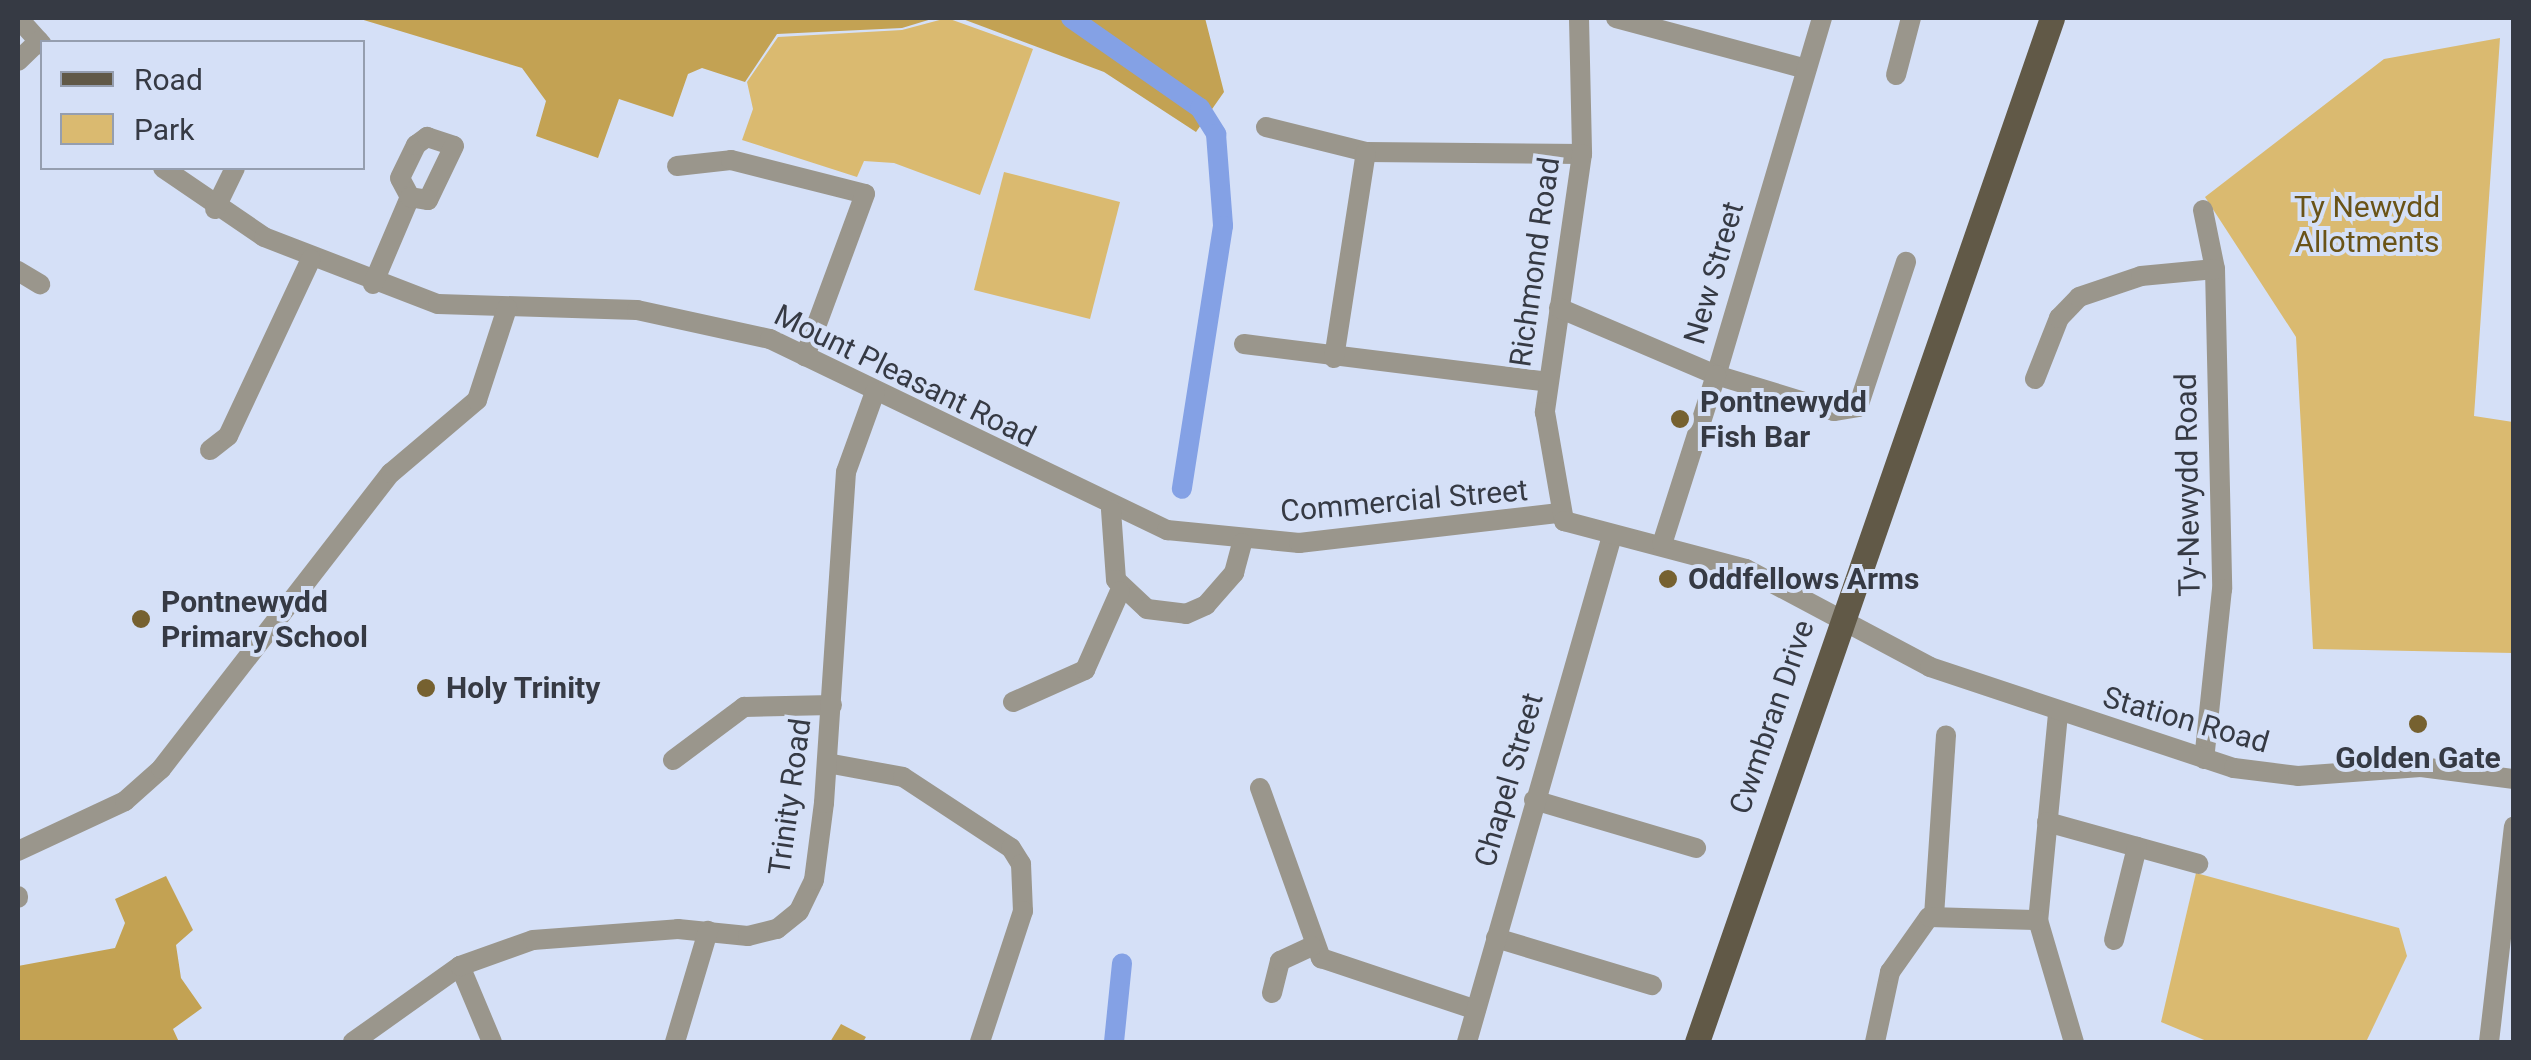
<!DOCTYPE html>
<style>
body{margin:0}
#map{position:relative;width:2531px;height:1060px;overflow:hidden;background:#d5e0f7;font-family:Roboto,sans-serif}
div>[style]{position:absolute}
.green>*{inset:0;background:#daba70}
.forest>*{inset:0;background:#c3a253}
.canal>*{height:20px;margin:-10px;padding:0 10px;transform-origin:10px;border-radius:10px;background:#84a1e5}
.minor>*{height:20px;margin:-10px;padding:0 10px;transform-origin:10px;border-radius:10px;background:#9a968c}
.tertiary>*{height:20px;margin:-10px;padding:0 10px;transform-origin:10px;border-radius:10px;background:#9a968c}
.primary>*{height:25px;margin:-12.5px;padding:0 12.5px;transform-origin:12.5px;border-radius:12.5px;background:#615947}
.dots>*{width:28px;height:28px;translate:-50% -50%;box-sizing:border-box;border:5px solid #d5e0f7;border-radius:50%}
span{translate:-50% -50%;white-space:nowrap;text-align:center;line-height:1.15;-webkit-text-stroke:8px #d5e0f7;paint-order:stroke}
.park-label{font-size:30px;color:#6a5317}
.street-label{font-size:30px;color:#363a44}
.poi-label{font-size:30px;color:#363a44;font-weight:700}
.left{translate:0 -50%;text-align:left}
.frame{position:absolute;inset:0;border:20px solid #363a44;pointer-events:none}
.legend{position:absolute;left:40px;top:40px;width:325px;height:130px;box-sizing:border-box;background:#d5e0f7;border:2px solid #959eaf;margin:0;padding:12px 18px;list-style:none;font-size:30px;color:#363a44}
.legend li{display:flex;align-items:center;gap:20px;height:50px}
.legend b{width:50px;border:2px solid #959eaf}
</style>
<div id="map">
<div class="green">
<div style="clip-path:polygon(947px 18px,1033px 49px,980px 195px,894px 163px,864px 161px,857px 177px,742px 140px,753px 109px,747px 82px,778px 37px,902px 30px)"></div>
<div style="clip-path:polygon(2500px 38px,2474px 416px,2513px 422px,2513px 653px,2313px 649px,2296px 337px,2205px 197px,2384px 59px)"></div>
<div style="clip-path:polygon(1004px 172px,1120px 202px,1090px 319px,974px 290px)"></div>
<div style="clip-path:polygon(2196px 873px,2399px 928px,2407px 956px,2366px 1042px,2209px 1042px,2161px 1022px)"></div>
</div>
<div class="forest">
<div style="clip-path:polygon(357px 18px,355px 18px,935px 18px,902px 28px,777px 34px,745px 82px,702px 68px,688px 74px,673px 117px,619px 99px,598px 158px,536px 136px,546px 101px,522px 68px)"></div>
<div style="clip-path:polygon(960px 18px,1205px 18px,1224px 92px,1196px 132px,1104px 72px)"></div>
<div style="clip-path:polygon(166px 876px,193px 930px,176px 945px,181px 978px,202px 1008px,173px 1029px,179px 1042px,18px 1042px,18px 966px,115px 948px,125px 923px,115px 899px)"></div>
<div style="clip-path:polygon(841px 1024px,866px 1037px,863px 1042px,830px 1042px)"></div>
</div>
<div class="canal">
<div style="left:1071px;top:18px;width:157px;rotate:34.9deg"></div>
<div style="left:1200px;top:108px;width:31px;rotate:58deg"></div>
<div style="left:1216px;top:134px;width:92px;rotate:85.6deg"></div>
<div style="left:1223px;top:226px;width:266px;rotate:98.9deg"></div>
<div style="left:1114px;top:1042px;width:79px;rotate:-84.2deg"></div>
</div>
<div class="minor">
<div style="left:18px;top:18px;width:36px;rotate:48deg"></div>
<div style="left:1616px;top:18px;width:197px;rotate:15deg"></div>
<div style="left:1822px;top:18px;width:372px;rotate:106.5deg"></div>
<div style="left:1716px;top:375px;width:123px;rotate:17deg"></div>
<div style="left:1834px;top:411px;width:24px;rotate:-9deg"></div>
<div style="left:1858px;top:407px;width:153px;rotate:-71.7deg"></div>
<div style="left:18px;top:61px;width:29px;rotate:-44deg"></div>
<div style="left:1896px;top:75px;width:59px;rotate:-75.3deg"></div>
<div style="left:1266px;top:127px;width:103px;rotate:14deg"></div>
<div style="left:1366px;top:152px;width:216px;rotate:0.5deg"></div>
<div style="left:677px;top:166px;width:54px;rotate:-6.3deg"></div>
<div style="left:731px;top:160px;width:138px;rotate:14.2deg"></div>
<div style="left:865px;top:194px;width:173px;rotate:110.3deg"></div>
<div style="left:163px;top:168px;width:122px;rotate:34.3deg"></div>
<div style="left:264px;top:237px;width:186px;rotate:21.1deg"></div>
<div style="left:438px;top:304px;width:199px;rotate:1.7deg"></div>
<div style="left:637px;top:310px;width:136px;rotate:12.3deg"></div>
<div style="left:770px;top:339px;width:441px;rotate:25.7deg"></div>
<div style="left:1167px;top:530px;width:133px;rotate:5.6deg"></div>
<div style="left:1299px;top:543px;width:262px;rotate:-6.6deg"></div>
<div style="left:215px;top:209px;width:46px;rotate:-64deg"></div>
<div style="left:2203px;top:210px;width:60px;rotate:78.5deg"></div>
<div style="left:2215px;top:269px;width:320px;rotate:88.7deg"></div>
<div style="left:2222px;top:589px;width:171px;rotate:96deg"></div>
<div style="left:18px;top:271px;width:26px;rotate:31deg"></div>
<div style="left:373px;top:284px;width:95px;rotate:-67deg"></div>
<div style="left:410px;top:197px;width:21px;rotate:-118deg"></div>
<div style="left:400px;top:178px;width:37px;rotate:-64deg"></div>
<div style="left:416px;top:145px;width:14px;rotate:-36deg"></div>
<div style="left:427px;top:137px;width:28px;rotate:18deg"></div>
<div style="left:454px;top:146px;width:60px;rotate:115.7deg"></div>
<div style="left:428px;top:200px;width:18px;rotate:-171deg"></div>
<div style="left:1244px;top:344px;width:305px;rotate:7.1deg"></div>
<div style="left:1334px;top:358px;width:208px;rotate:-81.2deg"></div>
<div style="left:2035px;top:379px;width:66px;rotate:-68.5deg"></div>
<div style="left:2059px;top:318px;width:29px;rotate:-46deg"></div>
<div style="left:2079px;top:297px;width:65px;rotate:-18.7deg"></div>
<div style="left:2141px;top:276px;width:74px;rotate:-5.4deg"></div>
<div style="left:210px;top:450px;width:23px;rotate:-38deg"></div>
<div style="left:228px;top:436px;width:195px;rotate:-64.9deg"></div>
<div style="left:1111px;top:510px;width:70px;rotate:85.9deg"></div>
<div style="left:1116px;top:580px;width:42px;rotate:43.1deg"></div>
<div style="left:1147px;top:609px;width:39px;rotate:7deg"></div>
<div style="left:1186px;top:614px;width:22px;rotate:-24deg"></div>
<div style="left:1206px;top:605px;width:43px;rotate:-48.8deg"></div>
<div style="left:1234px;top:573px;width:31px;rotate:-75deg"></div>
<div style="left:1013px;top:702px;width:79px;rotate:-24deg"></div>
<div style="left:1085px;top:670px;width:86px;rotate:-66.1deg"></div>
<div style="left:2058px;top:714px;width:207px;rotate:95.5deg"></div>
<div style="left:2038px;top:920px;width:127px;rotate:73.6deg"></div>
<div style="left:673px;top:760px;width:89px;rotate:-36.7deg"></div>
<div style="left:744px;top:707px;width:88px;rotate:-1.3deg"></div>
<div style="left:827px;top:763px;width:77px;rotate:10.4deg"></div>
<div style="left:903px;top:777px;width:129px;rotate:33.3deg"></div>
<div style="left:1011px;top:848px;width:19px;rotate:58deg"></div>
<div style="left:1021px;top:864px;width:47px;rotate:87.6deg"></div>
<div style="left:1023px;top:911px;width:138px;rotate:108.2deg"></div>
<div style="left:1260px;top:788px;width:181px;rotate:70.3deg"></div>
<div style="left:1321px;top:958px;width:163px;rotate:18.5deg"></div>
<div style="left:1534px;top:800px;width:169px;rotate:16.5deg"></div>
<div style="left:2047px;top:822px;width:157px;rotate:15.5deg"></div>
<div style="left:18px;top:851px;width:118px;rotate:-25deg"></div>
<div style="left:125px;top:801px;width:48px;rotate:-41.6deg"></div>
<div style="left:161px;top:769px;width:375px;rotate:-52.2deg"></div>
<div style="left:391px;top:473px;width:113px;rotate:-40.3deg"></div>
<div style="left:477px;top:400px;width:97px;rotate:-71.9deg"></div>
<div style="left:18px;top:896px;width:2px;rotate:90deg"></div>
<div style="left:1934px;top:916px;width:181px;rotate:-86.2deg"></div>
<div style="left:1496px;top:938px;width:163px;rotate:16.8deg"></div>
<div style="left:2114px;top:940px;width:96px;rotate:-76.1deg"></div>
<div style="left:460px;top:966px;width:82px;rotate:67.2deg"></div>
<div style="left:1272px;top:993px;width:33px;rotate:-76deg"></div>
<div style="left:1280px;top:961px;width:35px;rotate:-25deg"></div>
<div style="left:353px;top:1042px;width:131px;rotate:-35.4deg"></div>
<div style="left:460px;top:966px;width:77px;rotate:-19.6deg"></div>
<div style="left:533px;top:940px;width:145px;rotate:-4.3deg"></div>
<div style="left:678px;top:929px;width:70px;rotate:5.7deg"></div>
<div style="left:748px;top:936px;width:30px;rotate:-14deg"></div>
<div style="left:777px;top:929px;width:28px;rotate:-39deg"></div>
<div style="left:799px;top:911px;width:34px;rotate:-64deg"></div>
<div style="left:814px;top:880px;width:78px;rotate:-82.6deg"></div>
<div style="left:824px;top:803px;width:332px;rotate:-86.2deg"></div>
<div style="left:846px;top:472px;width:85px;rotate:-70.1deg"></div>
<div style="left:675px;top:1042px;width:116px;rotate:-73.4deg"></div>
<div style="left:1467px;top:1042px;width:526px;rotate:-74.01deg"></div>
<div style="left:1875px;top:1042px;width:72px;rotate:-77.9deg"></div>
<div style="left:1890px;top:972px;width:67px;rotate:-54.7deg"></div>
<div style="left:1929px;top:917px;width:109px;rotate:1.6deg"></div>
<div style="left:2489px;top:1042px;width:217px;rotate:-83.4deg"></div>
</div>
<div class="tertiary">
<div style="left:1579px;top:18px;width:136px;rotate:88.7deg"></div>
<div style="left:1582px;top:154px;width:261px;rotate:98.2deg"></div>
<div style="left:1545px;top:412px;width:111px;rotate:80.1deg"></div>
<div style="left:1564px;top:521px;width:188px;rotate:14.8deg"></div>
<div style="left:1746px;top:569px;width:208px;rotate:28deg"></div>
<div style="left:1930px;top:667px;width:320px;rotate:18.4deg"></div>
<div style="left:2234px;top:768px;width:64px;rotate:7.1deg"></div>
<div style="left:2298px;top:776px;width:123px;rotate:-4.2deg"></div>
<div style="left:2421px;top:767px;width:94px;rotate:7.4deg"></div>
<div style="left:1559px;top:308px;width:171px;rotate:23.1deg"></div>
<div style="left:1716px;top:375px;width:177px;rotate:107.7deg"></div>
</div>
<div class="primary">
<div style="left:1697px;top:1042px;width:1084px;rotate:-70.88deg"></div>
</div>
<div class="dots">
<div style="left:1680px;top:419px;background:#766130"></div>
<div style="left:1668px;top:579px;background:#766130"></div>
<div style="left:141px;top:619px;background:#766130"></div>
<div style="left:426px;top:688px;background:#766130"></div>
<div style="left:2418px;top:724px;background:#766130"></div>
</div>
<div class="park-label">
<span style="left:2367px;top:224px">Ty Newydd<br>Allotments</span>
</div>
<div class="street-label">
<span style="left:1535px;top:262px;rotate:-82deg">Richmond Road</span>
<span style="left:1714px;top:273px;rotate:-74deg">New Street</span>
<span style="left:905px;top:376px;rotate:26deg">Mount Pleasant Road</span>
<span style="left:2188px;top:485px;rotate:-91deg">Ty-Newydd Road</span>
<span style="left:1404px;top:501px;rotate:-5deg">Commercial Street</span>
<span style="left:1772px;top:717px;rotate:-71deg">Cwmbran Drive</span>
<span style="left:2186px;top:720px;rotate:16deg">Station Road</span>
<span style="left:1509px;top:780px;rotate:-74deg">Chapel Street</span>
<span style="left:790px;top:797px;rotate:-82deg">Trinity Road</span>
</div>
<div class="poi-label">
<span class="left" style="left:1700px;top:419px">Pontnewydd<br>Fish Bar</span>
<span class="left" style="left:1688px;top:579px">Oddfellows Arms</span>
<span class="left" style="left:161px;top:619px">Pontnewydd<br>Primary School</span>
<span class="left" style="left:446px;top:688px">Holy Trinity</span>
<span style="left:2418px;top:758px">Golden Gate</span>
</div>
<div class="frame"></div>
<ul class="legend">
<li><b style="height:12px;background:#615947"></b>Road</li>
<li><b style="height:28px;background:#daba70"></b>Park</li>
</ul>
</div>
